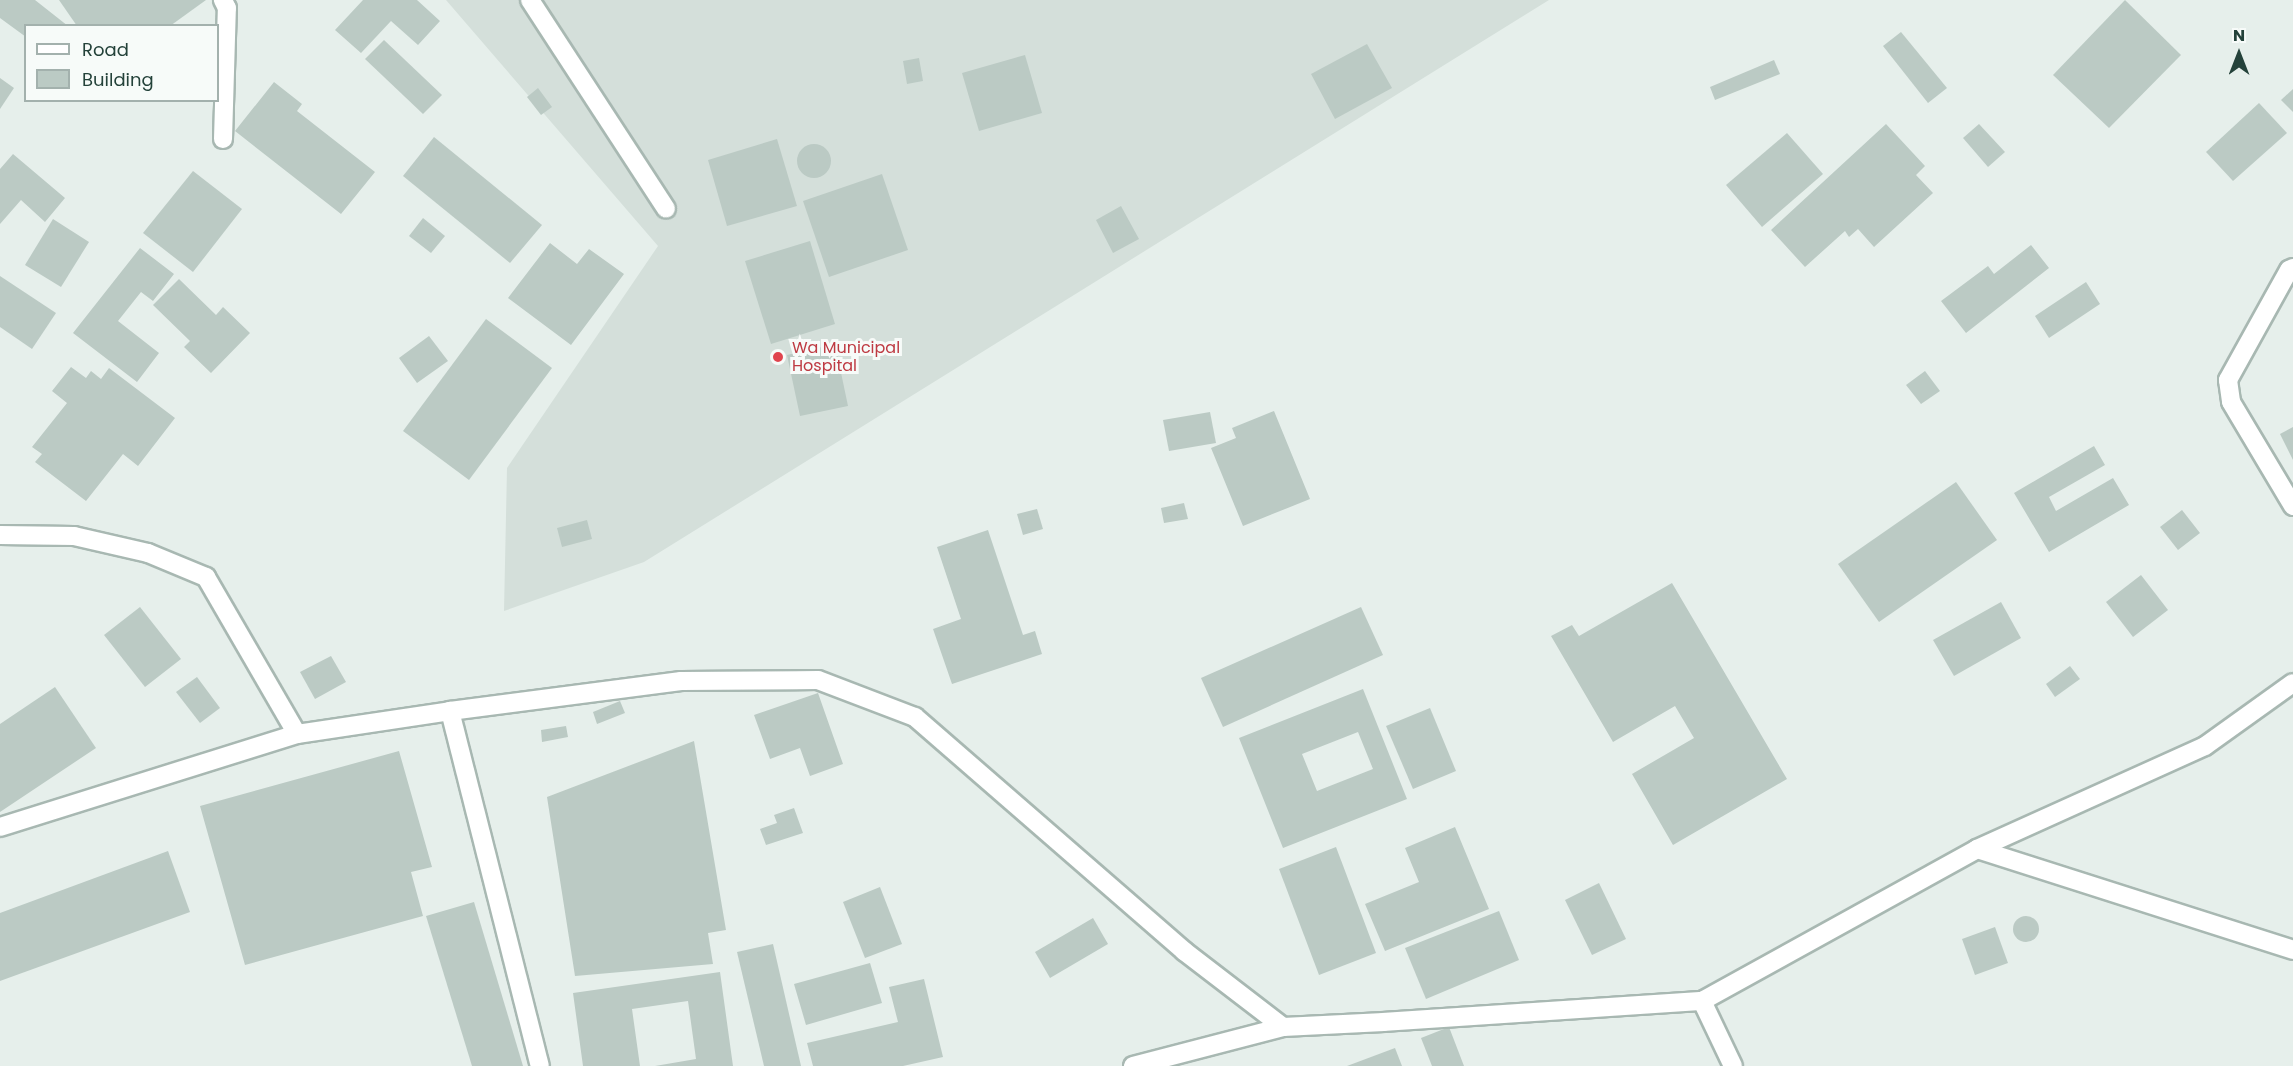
<!DOCTYPE html>
<style>
body{margin:0}
#map{position:relative;width:2293px;height:1066px;overflow:hidden;background:#e6efeb;font-family:Poppins,sans-serif}
div>[style]{position:absolute}
.built>*{inset:0;background:#d4dfda}
.building>*{inset:0;background:#bbcac4}
.round{border-radius:50%}
.roads{filter:drop-shadow(2px 0 #a8b8b2) drop-shadow(-2px 0 #a8b8b2) drop-shadow(0 2px #a8b8b2) drop-shadow(0 -2px #a8b8b2)}
.minor>*{height:18px;margin:-9px;padding:0 9px;transform-origin:9px;border-radius:9px;background:#fff}
.dots>*{width:16px;height:16px;translate:-50% -50%;box-sizing:border-box;border:3px solid #f7fbf9;border-radius:50%}
span{translate:-50% -50%;white-space:nowrap;text-align:center;line-height:1.15;-webkit-text-stroke:6px #f7fbf9;paint-order:stroke}
.health-label{font-size:16px;color:#be3a42}
.left{translate:0 -50%;text-align:left}
.legend{position:absolute;left:24px;top:24px;width:195px;height:78px;box-sizing:border-box;background:#f7fbf9;border:2px solid #a3b1ad;margin:0;padding:8px 10px;list-style:none;font-size:18px;color:#24423a}
.legend li{display:flex;align-items:center;gap:12px;height:30px}
.legend b{width:30px;border:2px solid #a3b1ad}
.north{position:absolute;left:2209px;top:24px;width:60px;height:60px;-webkit-text-stroke:4px #f7fbf9;paint-order:stroke;rotate:0deg;font-size:16px;font-weight:700;line-height:24px;text-align:center;color:#24423a}
.north::after{content:'';display:block;margin:auto;width:21px;height:27px;background:#24423a;clip-path:polygon(50% 0,100% 100%,50% 72%,0 100%)}
</style>
<div id="map">
<div class="built">
<div style="clip-path:polygon(446px 0,1549px 0,644px 562px,504px 611px,507px 468px,658px 246px)"></div>
</div>
<div class="building">
<div style="clip-path:polygon(0 0,35px 0,68px 26px,26px 26px,26px 37px,0 18px)"></div>
<div style="clip-path:polygon(59px 0,206px 0,170px 26px,77px 26px)"></div>
<div style="clip-path:polygon(363px 0,417px 0,440px 21px,418px 45px,391px 21px,361px 53px,335px 30px)"></div>
<div style="clip-path:polygon(2125px 0,2181px 55px,2109px 128px,2053px 75px)"></div>
<div style="clip-path:polygon(1901px 32px,1947px 88px,1928px 103px,1883px 46px)"></div>
<div style="clip-path:polygon(384px 40px,442px 95px,423px 114px,365px 59px)"></div>
<div style="clip-path:polygon(1367px 44px,1392px 88px,1335px 119px,1311px 74px)"></div>
<div style="clip-path:polygon(1025px 55px,1042px 113px,979px 131px,962px 73px)"></div>
<div style="clip-path:polygon(919px 58px,923px 81px,907px 84px,903px 61px)"></div>
<div style="clip-path:polygon(1774px 60px,1780px 74px,1715px 100px,1710px 87px)"></div>
<div style="clip-path:polygon(0 78px,14px 88px,0 109px)"></div>
<div style="clip-path:polygon(274px 82px,302px 104px,297px 111px,375px 172px,341px 214px,235px 131px)"></div>
<div style="clip-path:polygon(538px 88px,552px 107px,541px 115px,527px 97px)"></div>
<div style="clip-path:polygon(2293px 89px,2293px 112px,2281px 100px)"></div>
<div style="clip-path:polygon(2259px 103px,2287px 133px,2233px 181px,2206px 152px)"></div>
<div style="clip-path:polygon(1886px 124px,1925px 166px,1916px 175px,1933px 193px,1874px 247px,1858px 229px,1849px 237px,1845px 231px,1805px 267px,1771px 230px)"></div>
<div style="clip-path:polygon(1979px 124px,2005px 152px,1988px 167px,1963px 138px)"></div>
<div style="clip-path:polygon(1787px 133px,1823px 174px,1762px 227px,1726px 185px)"></div>
<div style="clip-path:polygon(434px 137px,542px 225px,510px 263px,403px 176px)"></div>
<div style="clip-path:polygon(777px 139px,797px 206px,727px 226px,708px 160px)"></div>
<div class="round" style="left:797px;top:144px;width:34px;height:34px"></div>
<div style="clip-path:polygon(13px 154px,65px 198px,45px 222px,21px 200px,0 224px,0 169px)"></div>
<div style="clip-path:polygon(193px 171px,242px 209px,193px 272px,143px 233px)"></div>
<div style="clip-path:polygon(882px 174px,908px 250px,829px 277px,803px 201px)"></div>
<div style="clip-path:polygon(1121px 206px,1139px 239px,1113px 253px,1096px 220px)"></div>
<div style="clip-path:polygon(423px 218px,445px 236px,431px 253px,409px 236px)"></div>
<div style="clip-path:polygon(53px 219px,89px 242px,61px 287px,25px 265px)"></div>
<div style="clip-path:polygon(810px 241px,835px 324px,771px 344px,745px 261px)"></div>
<div style="clip-path:polygon(550px 243px,577px 264px,589px 249px,624px 274px,571px 345px,508px 298px)"></div>
<div style="clip-path:polygon(2031px 245px,2049px 268px,1966px 333px,1941px 301px,1988px 266px,1994px 274px)"></div>
<div style="clip-path:polygon(140px 248px,174px 274px,153px 301px,141px 292px,118px 321px,159px 353px,137px 382px,73px 333px)"></div>
<div style="clip-path:polygon(0 276px,56px 313px,32px 349px,0 327px)"></div>
<div style="clip-path:polygon(179px 279px,216px 315px,223px 307px,250px 333px,211px 373px,184px 347px,190px 341px,153px 305px)"></div>
<div style="clip-path:polygon(2086px 282px,2100px 304px,2049px 338px,2035px 316px)"></div>
<div style="clip-path:polygon(486px 319px,552px 368px,469px 480px,403px 431px)"></div>
<div style="clip-path:polygon(429px 336px,448px 361px,417px 383px,399px 358px)"></div>
<div style="clip-path:polygon(835px 344px,848px 406px,800px 416px,787px 355px)"></div>
<div style="clip-path:polygon(71px 367px,86px 378px,91px 371px,101px 379px,109px 368px,175px 418px,138px 466px,123px 454px,86px 501px,35px 462px,42px 454px,32px 447px,67px 403px,52px 391px)"></div>
<div style="clip-path:polygon(1925px 371px,1940px 391px,1921px 404px,1906px 385px)"></div>
<div style="clip-path:polygon(1274px 411px,1310px 499px,1243px 526px,1211px 448px,1236px 438px,1232px 428px)"></div>
<div style="clip-path:polygon(1210px 412px,1216px 443px,1169px 451px,1163px 420px)"></div>
<div style="clip-path:polygon(2293px 427px,2293px 460px,2280px 434px)"></div>
<div style="clip-path:polygon(2094px 446px,2105px 465px,2049px 497px,2056px 511px,2113px 478px,2129px 505px,2049px 552px,2014px 493px)"></div>
<div style="clip-path:polygon(1956px 482px,1997px 540px,1879px 622px,1838px 564px)"></div>
<div style="clip-path:polygon(1184px 503px,1188px 519px,1164px 523px,1161px 508px)"></div>
<div style="clip-path:polygon(1037px 509px,1043px 529px,1023px 535px,1017px 514px)"></div>
<div style="clip-path:polygon(2182px 510px,2200px 533px,2178px 550px,2160px 527px)"></div>
<div style="clip-path:polygon(587px 520px,592px 539px,562px 547px,557px 528px)"></div>
<div style="clip-path:polygon(988px 530px,1023px 635px,1035px 631px,1042px 654px,952px 684px,933px 629px,961px 619px,937px 547px)"></div>
<div style="clip-path:polygon(2141px 575px,2168px 610px,2133px 637px,2106px 602px)"></div>
<div style="clip-path:polygon(1672px 583px,1787px 779px,1673px 845px,1632px 774px,1694px 738px,1675px 706px,1613px 742px,1551px 636px,1572px 625px,1579px 636px)"></div>
<div style="clip-path:polygon(2001px 602px,2021px 638px,1954px 676px,1933px 640px)"></div>
<div style="clip-path:polygon(140px 607px,181px 659px,145px 687px,104px 635px)"></div>
<div style="clip-path:polygon(1361px 607px,1383px 655px,1223px 727px,1201px 678px)"></div>
<div style="clip-path:polygon(331px 656px,346px 682px,315px 699px,300px 672px)"></div>
<div style="clip-path:polygon(2070px 666px,2080px 679px,2055px 697px,2046px 684px)"></div>
<div style="clip-path:polygon(197px 677px,220px 708px,200px 723px,176px 692px)"></div>
<div style="clip-path:polygon(55px 687px,96px 748px,0 812px,0 724px)"></div>
<div style="clip-path:polygon(evenodd,1363px 689px,1407px 799px,1283px 848px,1239px 738px,1363px 689px,1358px 732px,1373px 769px,1317px 791px,1302px 754px,1358px 732px)"></div>
<div style="clip-path:polygon(818px 693px,843px 764px,810px 776px,800px 748px,770px 759px,754px 715px)"></div>
<div style="clip-path:polygon(620px 701px,625px 713px,597px 724px,593px 712px)"></div>
<div style="clip-path:polygon(1430px 708px,1456px 771px,1413px 789px,1386px 726px)"></div>
<div style="clip-path:polygon(566px 726px,568px 737px,542px 742px,541px 730px)"></div>
<div style="clip-path:polygon(694px 741px,726px 930px,708px 933px,713px 964px,575px 976px,547px 797px)"></div>
<div style="clip-path:polygon(399px 751px,432px 867px,411px 872px,423px 916px,245px 965px,200px 806px)"></div>
<div style="clip-path:polygon(794px 808px,803px 833px,766px 845px,760px 829px,777px 823px,774px 815px)"></div>
<div style="clip-path:polygon(1455px 827px,1489px 909px,1385px 951px,1365px 904px,1419px 882px,1405px 848px)"></div>
<div style="clip-path:polygon(1336px 847px,1376px 953px,1319px 975px,1279px 869px)"></div>
<div style="clip-path:polygon(168px 851px,190px 912px,0 981px,0 913px)"></div>
<div style="clip-path:polygon(1599px 883px,1626px 939px,1592px 955px,1565px 900px)"></div>
<div style="clip-path:polygon(880px 887px,902px 944px,865px 958px,843px 902px)"></div>
<div style="clip-path:polygon(474px 902px,523px 1066px,472px 1066px,426px 916px)"></div>
<div style="clip-path:polygon(1499px 911px,1519px 960px,1426px 999px,1405px 948px)"></div>
<div class="round" style="left:2013px;top:916px;width:26px;height:26px"></div>
<div style="clip-path:polygon(1093px 918px,1108px 944px,1050px 978px,1035px 952px)"></div>
<div style="clip-path:polygon(1995px 927px,2008px 963px,1975px 975px,1962px 939px)"></div>
<div style="clip-path:polygon(773px 944px,801px 1066px,764px 1066px,737px 952px)"></div>
<div style="clip-path:polygon(870px 963px,882px 1003px,806px 1025px,794px 984px)"></div>
<div style="clip-path:polygon(720px 972px,733px 1066px,655px 1066px,696px 1059px,688px 1001px,632px 1009px,640px 1066px,583px 1066px,573px 993px)"></div>
<div style="clip-path:polygon(924px 979px,943px 1057px,903px 1066px,813px 1066px,807px 1043px,898px 1022px,889px 987px)"></div>
<div style="clip-path:polygon(1449px 1027px,1464px 1066px,1432px 1066px,1421px 1038px)"></div>
<div style="clip-path:polygon(1395px 1048px,1402px 1066px,1347px 1066px)"></div>
</div>
<div class="roads">
<div class="minor">
<div style="left:530px;top:0;width:249px;rotate:56.9deg"></div>
<div style="left:223px;top:139px;width:131px;rotate:-88.3deg"></div>
<div style="left:227px;top:8px;width:9px;rotate:-117deg"></div>
<div style="left:2293px;top:268px;width:4px;rotate:153deg"></div>
<div style="left:2289px;top:270px;width:126px;rotate:119deg"></div>
<div style="left:2228px;top:380px;width:22px;rotate:82deg"></div>
<div style="left:2231px;top:402px;width:121px;rotate:59.2deg"></div>
<div style="left:0;top:535px;width:74px;rotate:0.8deg"></div>
<div style="left:74px;top:536px;width:76px;rotate:12.9deg"></div>
<div style="left:148px;top:553px;width:63px;rotate:22.5deg"></div>
<div style="left:206px;top:577px;width:181px;rotate:59.9deg"></div>
<div style="left:450px;top:711px;width:366px;rotate:75.8deg"></div>
<div style="left:0;top:827px;width:311px;rotate:-17.4deg"></div>
<div style="left:297px;top:734px;width:155px;rotate:-8.5deg"></div>
<div style="left:450px;top:711px;width:233px;rotate:-7.4deg"></div>
<div style="left:681px;top:681px;width:137px;rotate:-0.4deg"></div>
<div style="left:818px;top:680px;width:104px;rotate:20.9deg"></div>
<div style="left:915px;top:717px;width:357px;rotate:41deg"></div>
<div style="left:1184px;top:951px;width:125px;rotate:37.5deg"></div>
<div style="left:1283px;top:1027px;width:101px;rotate:-2.8deg"></div>
<div style="left:1384px;top:1022px;width:319px;rotate:-3.8deg"></div>
<div style="left:1702px;top:1001px;width:314px;rotate:-28.9deg"></div>
<div style="left:1977px;top:849px;width:250px;rotate:-24.3deg"></div>
<div style="left:2205px;top:746px;width:108px;rotate:-35.6deg"></div>
<div style="left:1977px;top:849px;width:332px;rotate:17.7deg"></div>
<div style="left:1702px;top:1001px;width:72px;rotate:64.5deg"></div>
<div style="left:1133px;top:1066px;width:155px;rotate:-14.6deg"></div>
</div>
</div>
<div class="dots">
<div style="left:778px;top:357px;background:#e0444e"></div>
</div>
<div class="health-label">
<span class="left" style="left:792px;top:357px">Wa Municipal<br>Hospital</span>
</div>
<ul class="legend">
<li><b style="height:8px;background:#fff"></b>Road</li>
<li><b style="height:16px;background:#bbcac4"></b>Building</li>
</ul>
<div class="north">N</div>
</div>
